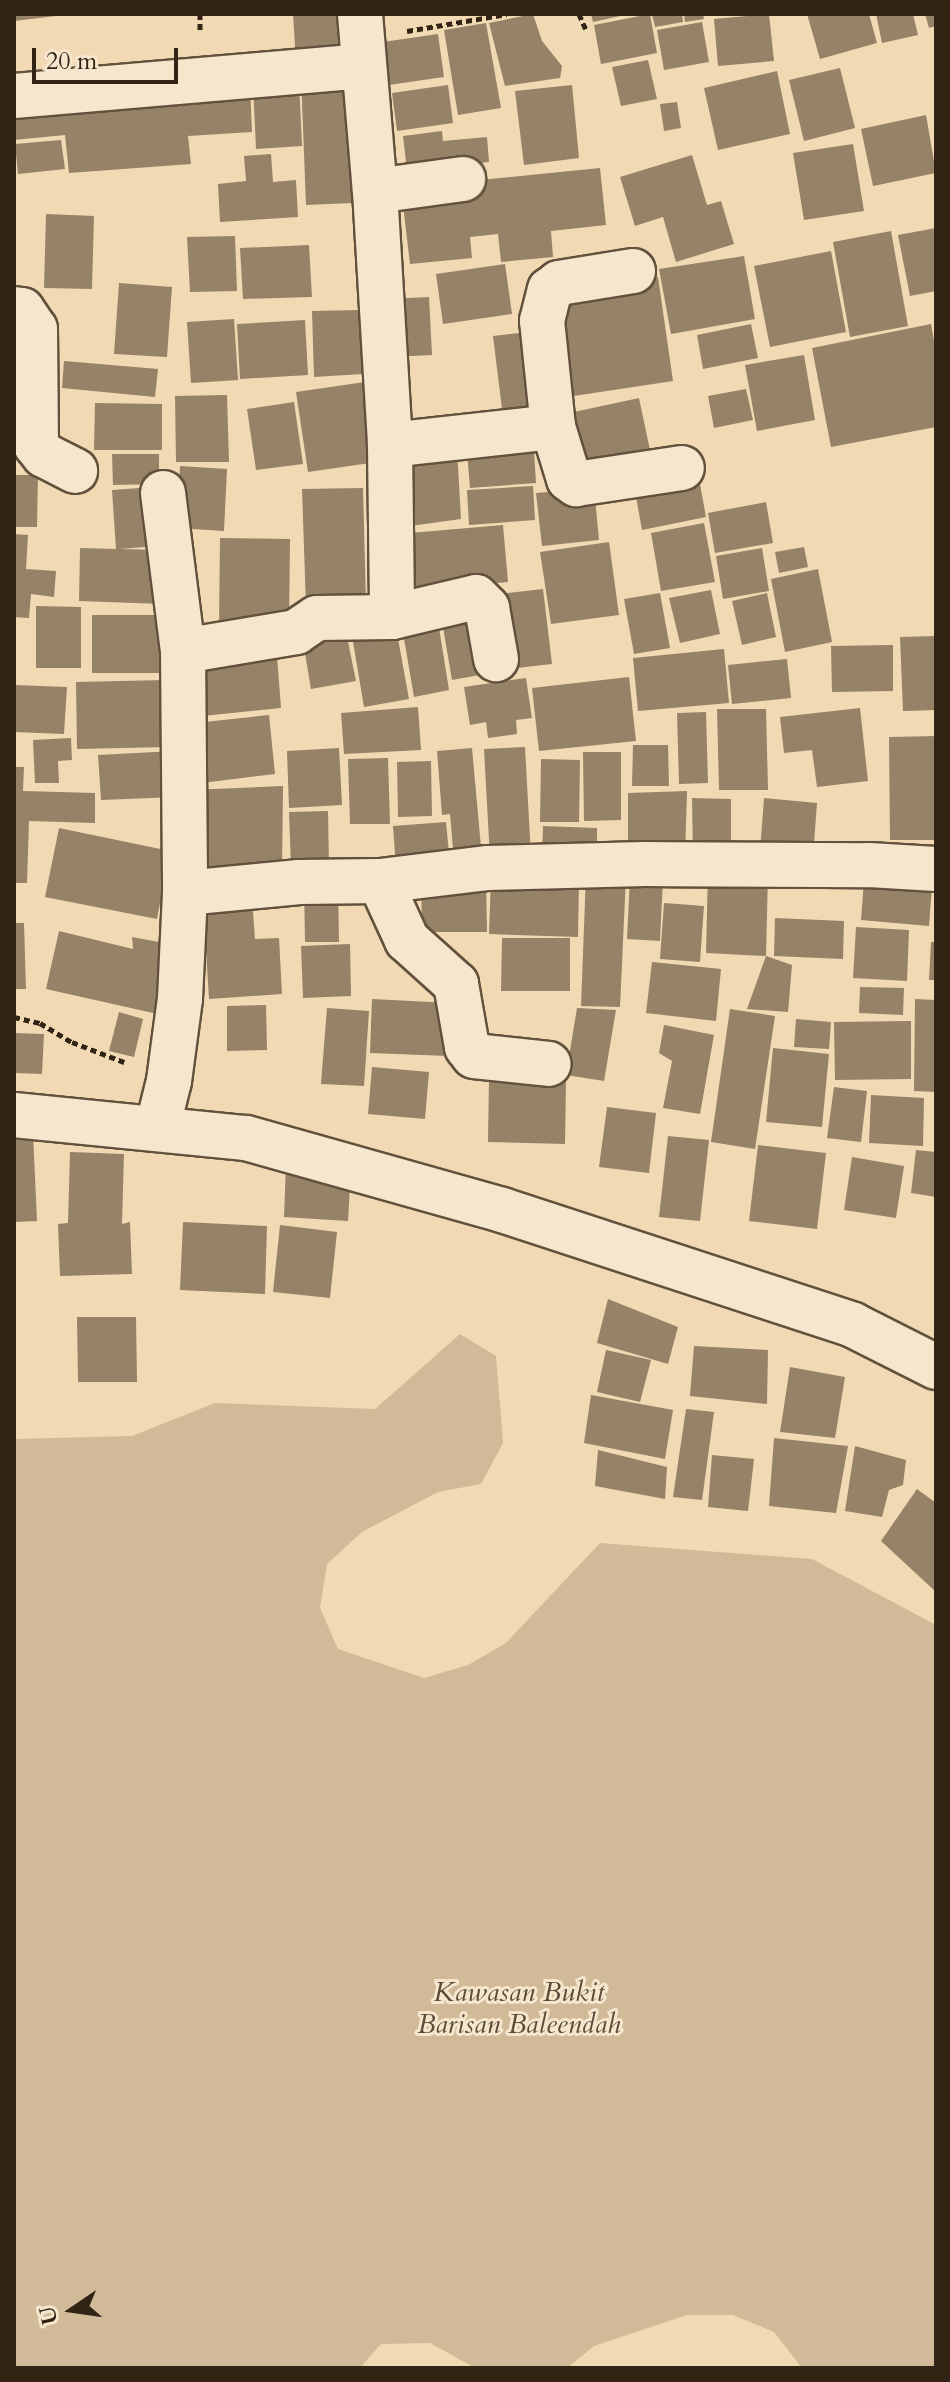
<!DOCTYPE html>
<style>
body{margin:0}
#map{position:relative;width:950px;height:2382px;overflow:hidden;background:#f1d9b3;font-family:Cardo,serif}
div>[style]{position:absolute}
.green>*{inset:0;background:#d1ba98}
.building>*{inset:0;background:#958267}
.path>*{height:5px;margin-top:-2.5px;transform-origin:0;background:repeating-linear-gradient(90deg,#322415 0 6px,transparent 0 10px)}
.roads{filter:drop-shadow(2px 0 #62513c) drop-shadow(-2px 0 #62513c) drop-shadow(0 2px #62513c) drop-shadow(0 -2px #62513c)}
.street>*{height:44px;margin:-22px;padding:0 22px;transform-origin:22px;border-radius:22px;background:#f6e6ce}
span{translate:-50% -50%;white-space:nowrap;text-align:center;line-height:1.15;-webkit-text-stroke:6px #f6e6ce;paint-order:stroke}
.park-label{font-size:28px;color:#5a4a36;font-style:italic}
.frame{position:absolute;inset:0;border:16px solid #322415;pointer-events:none}
.north{position:absolute;left:32px;top:2270px;width:80px;height:80px;-webkit-text-stroke:6px #f6e6ce;paint-order:stroke;rotate:257deg;font-size:22px;font-weight:700;line-height:32px;text-align:center;color:#322415}
.north::after{content:'';display:block;margin:auto;width:28px;height:36px;background:#322415;clip-path:polygon(50% 0,100% 100%,50% 72%,0 100%)}
.scale{position:absolute;left:32px;top:48px;width:146px;height:36px;box-sizing:border-box;border:4px solid #322415;border-top:0;padding-left:10px;font-size:24px;line-height:28px;white-space:nowrap;color:#322415;-webkit-text-stroke:6px #f6e6ce;paint-order:stroke}
</style>
<div id="map">
<div class="green">
<div style="clip-path:polygon(460px 1334px,496px 1356px,503px 1443px,481px 1484px,438px 1492px,362px 1532px,327px 1564px,320px 1608px,338px 1649px,424px 1678px,468px 1665px,506px 1643px,600px 1543px,812px 1559px,936px 1625px,936px 2368px,802px 2368px,774px 2332px,733px 2315px,687px 2315px,594px 2346px,567px 2368px,475px 2368px,430px 2343px,381px 2344px,360px 2368px,14px 2368px,14px 1439px,132px 1436px,215px 1403px,375px 1409px)"></div>
</div>
<div class="building">
<div style="clip-path:polygon(14px 14px,56px 14px,56px 16px,14px 21px)"></div>
<div style="clip-path:polygon(293px 14px,337px 14px,340px 58px,296px 61px)"></div>
<div style="clip-path:polygon(533px 14px,542px 41px,562px 66px,560px 78px,505px 86px,489px 23px)"></div>
<div style="clip-path:polygon(591px 14px,625px 14px,625px 15px,593px 22px)"></div>
<div style="clip-path:polygon(650px 14px,657px 53px,601px 64px,594px 25px)"></div>
<div style="clip-path:polygon(652px 14px,682px 14px,683px 22px,655px 27px)"></div>
<div style="clip-path:polygon(684px 14px,703px 14px,704px 19px,685px 22px)"></div>
<div style="clip-path:polygon(769px 14px,774px 61px,718px 66px,714px 19px)"></div>
<div style="clip-path:polygon(807px 14px,869px 14px,877px 43px,820px 59px)"></div>
<div style="clip-path:polygon(876px 14px,913px 14px,918px 35px,882px 43px)"></div>
<div style="clip-path:polygon(925px 14px,936px 14px,936px 26px,929px 28px)"></div>
<div style="clip-path:polygon(702px 22px,709px 62px,664px 70px,657px 30px)"></div>
<div style="clip-path:polygon(486px 23px,501px 108px,458px 115px,444px 30px)"></div>
<div style="clip-path:polygon(438px 34px,444px 77px,389px 85px,383px 42px)"></div>
<div style="clip-path:polygon(648px 60px,657px 99px,621px 106px,612px 67px)"></div>
<div style="clip-path:polygon(840px 68px,855px 128px,804px 141px,789px 80px)"></div>
<div style="clip-path:polygon(777px 71px,790px 134px,718px 150px,704px 88px)"></div>
<div style="clip-path:polygon(347px 75px,352px 203px,306px 205px,301px 76px)"></div>
<div style="clip-path:polygon(299px 82px,302px 146px,256px 149px,253px 85px)"></div>
<div style="clip-path:polygon(250px 85px,252px 132px,188px 136px,191px 164px,69px 173px,65px 135px,14px 140px,14px 103px)"></div>
<div style="clip-path:polygon(448px 85px,453px 123px,397px 131px,392px 93px)"></div>
<div style="clip-path:polygon(572px 85px,579px 158px,524px 165px,515px 91px)"></div>
<div style="clip-path:polygon(677px 102px,681px 128px,664px 131px,660px 104px)"></div>
<div style="clip-path:polygon(926px 115px,936px 173px,873px 186px,861px 129px)"></div>
<div style="clip-path:polygon(442px 131px,443px 141px,487px 137px,489px 162px,407px 171px,403px 136px)"></div>
<div style="clip-path:polygon(61px 140px,65px 169px,18px 174px,15px 144px)"></div>
<div style="clip-path:polygon(853px 144px,864px 211px,804px 220px,793px 153px)"></div>
<div style="clip-path:polygon(271px 154px,273px 182px,296px 180px,298px 217px,220px 222px,218px 184px,246px 181px,244px 156px)"></div>
<div style="clip-path:polygon(692px 155px,707px 205px,721px 201px,734px 244px,676px 262px,663px 217px,635px 226px,620px 177px)"></div>
<div style="clip-path:polygon(600px 168px,606px 225px,551px 231px,553px 257px,501px 262px,498px 234px,470px 237px,472px 258px,410px 264px,401px 188px)"></div>
<div style="clip-path:polygon(46px 214px,94px 216px,92px 289px,44px 288px)"></div>
<div style="clip-path:polygon(936px 228px,936px 291px,910px 296px,898px 235px)"></div>
<div style="clip-path:polygon(891px 231px,908px 326px,850px 337px,833px 242px)"></div>
<div style="clip-path:polygon(235px 236px,237px 291px,190px 292px,187px 237px)"></div>
<div style="clip-path:polygon(309px 245px,312px 297px,243px 299px,240px 248px)"></div>
<div style="clip-path:polygon(831px 251px,846px 332px,770px 347px,754px 266px)"></div>
<div style="clip-path:polygon(744px 256px,755px 319px,671px 334px,659px 269px)"></div>
<div style="clip-path:polygon(505px 264px,512px 314px,443px 324px,436px 274px)"></div>
<div style="clip-path:polygon(658px 277px,673px 381px,567px 397px,552px 292px)"></div>
<div style="clip-path:polygon(119px 283px,172px 287px,167px 357px,114px 354px)"></div>
<div style="clip-path:polygon(429px 297px,432px 355px,390px 357px,388px 299px)"></div>
<div style="clip-path:polygon(360px 310px,362px 374px,314px 377px,312px 311px)"></div>
<div style="clip-path:polygon(234px 319px,238px 380px,191px 383px,187px 322px)"></div>
<div style="clip-path:polygon(305px 320px,308px 375px,240px 379px,237px 324px)"></div>
<div style="clip-path:polygon(751px 324px,758px 358px,703px 369px,697px 335px)"></div>
<div style="clip-path:polygon(931px 324px,936px 352px,936px 427px,831px 447px,812px 348px)"></div>
<div style="clip-path:polygon(536px 331px,544px 413px,503px 417px,493px 336px)"></div>
<div style="clip-path:polygon(804px 355px,815px 420px,757px 431px,745px 365px)"></div>
<div style="clip-path:polygon(64px 361px,158px 369px,155px 397px,62px 388px)"></div>
<div style="clip-path:polygon(365px 382px,377px 462px,308px 472px,296px 392px)"></div>
<div style="clip-path:polygon(746px 389px,753px 420px,714px 428px,708px 396px)"></div>
<div style="clip-path:polygon(227px 395px,229px 462px,176px 462px,175px 396px)"></div>
<div style="clip-path:polygon(639px 398px,651px 455px,571px 472px,560px 415px)"></div>
<div style="clip-path:polygon(294px 402px,303px 464px,256px 470px,247px 409px)"></div>
<div style="clip-path:polygon(95px 403px,162px 404px,162px 450px,94px 450px)"></div>
<div style="clip-path:polygon(533px 434px,536px 483px,470px 488px,466px 440px)"></div>
<div style="clip-path:polygon(457px 449px,461px 519px,403px 527px,394px 457px)"></div>
<div style="clip-path:polygon(112px 454px,159px 454px,159px 484px,113px 485px)"></div>
<div style="clip-path:polygon(180px 466px,227px 469px,224px 531px,177px 528px)"></div>
<div style="clip-path:polygon(697px 468px,706px 517px,642px 530px,633px 480px)"></div>
<div style="clip-path:polygon(14px 475px,38px 475px,37px 527px,14px 527px)"></div>
<div style="clip-path:polygon(533px 486px,535px 520px,469px 525px,467px 490px)"></div>
<div style="clip-path:polygon(154px 487px,158px 546px,119px 549px,164px 550px,163px 604px,79px 601px,80px 548px,116px 549px,112px 490px)"></div>
<div style="clip-path:polygon(363px 488px,366px 604px,306px 606px,302px 489px)"></div>
<div style="clip-path:polygon(594px 488px,599px 540px,542px 546px,536px 493px)"></div>
<div style="clip-path:polygon(766px 502px,773px 543px,715px 553px,708px 513px)"></div>
<div style="clip-path:polygon(704px 523px,715px 582px,661px 591px,651px 533px)"></div>
<div style="clip-path:polygon(503px 525px,508px 582px,403px 591px,398px 534px)"></div>
<div style="clip-path:polygon(14px 534px,28px 535px,26px 569px,56px 571px,54px 597px,31px 594px,29px 618px,14px 617px)"></div>
<div style="clip-path:polygon(220px 538px,290px 539px,289px 628px,219px 627px)"></div>
<div style="clip-path:polygon(609px 542px,619px 615px,551px 624px,540px 552px)"></div>
<div style="clip-path:polygon(804px 547px,808px 567px,779px 573px,775px 552px)"></div>
<div style="clip-path:polygon(762px 548px,769px 591px,723px 599px,716px 556px)"></div>
<div style="clip-path:polygon(818px 569px,832px 642px,785px 652px,771px 579px)"></div>
<div style="clip-path:polygon(543px 589px,552px 664px,499px 670px,491px 595px)"></div>
<div style="clip-path:polygon(711px 590px,720px 634px,680px 643px,669px 598px)"></div>
<div style="clip-path:polygon(660px 593px,670px 648px,634px 654px,624px 599px)"></div>
<div style="clip-path:polygon(767px 593px,776px 637px,742px 645px,732px 601px)"></div>
<div style="clip-path:polygon(479px 604px,491px 673px,452px 680px,440px 610px)"></div>
<div style="clip-path:polygon(36px 606px,81px 607px,81px 668px,36px 668px)"></div>
<div style="clip-path:polygon(92px 615px,166px 615px,166px 673px,92px 673px)"></div>
<div style="clip-path:polygon(437px 615px,449px 690px,414px 697px,401px 621px)"></div>
<div style="clip-path:polygon(344px 622px,356px 681px,311px 689px,301px 629px)"></div>
<div style="clip-path:polygon(395px 622px,409px 699px,364px 707px,351px 630px)"></div>
<div style="clip-path:polygon(936px 636px,936px 710px,903px 711px,900px 637px)"></div>
<div style="clip-path:polygon(893px 645px,893px 691px,832px 692px,831px 646px)"></div>
<div style="clip-path:polygon(724px 649px,729px 703px,638px 711px,633px 658px)"></div>
<div style="clip-path:polygon(277px 656px,281px 708px,203px 716px,197px 664px)"></div>
<div style="clip-path:polygon(787px 659px,791px 698px,732px 704px,728px 665px)"></div>
<div style="clip-path:polygon(629px 677px,636px 741px,539px 751px,532px 688px)"></div>
<div style="clip-path:polygon(526px 678px,532px 718px,516px 720px,517px 734px,488px 738px,486px 722px,470px 725px,464px 687px)"></div>
<div style="clip-path:polygon(166px 680px,168px 747px,77px 749px,76px 682px)"></div>
<div style="clip-path:polygon(14px 685px,67px 687px,64px 734px,14px 732px)"></div>
<div style="clip-path:polygon(418px 707px,421px 750px,344px 754px,341px 713px)"></div>
<div style="clip-path:polygon(860px 708px,868px 781px,817px 787px,812px 750px,784px 753px,780px 717px)"></div>
<div style="clip-path:polygon(717px 709px,766px 709px,768px 790px,719px 790px)"></div>
<div style="clip-path:polygon(706px 712px,708px 783px,679px 784px,677px 713px)"></div>
<div style="clip-path:polygon(269px 715px,275px 774px,202px 783px,195px 723px)"></div>
<div style="clip-path:polygon(936px 736px,936px 840px,890px 840px,889px 737px)"></div>
<div style="clip-path:polygon(71px 738px,72px 760px,58px 761px,59px 783px,35px 783px,33px 740px)"></div>
<div style="clip-path:polygon(633px 745px,668px 745px,669px 786px,632px 786px)"></div>
<div style="clip-path:polygon(525px 747px,531px 856px,490px 858px,484px 749px)"></div>
<div style="clip-path:polygon(339px 748px,342px 805px,289px 808px,287px 751px)"></div>
<div style="clip-path:polygon(472px 748px,482px 858px,454px 860px,450px 814px,442px 815px,437px 751px)"></div>
<div style="clip-path:polygon(174px 751px,176px 797px,101px 800px,98px 755px)"></div>
<div style="clip-path:polygon(583px 752px,621px 752px,621px 820px,584px 821px)"></div>
<div style="clip-path:polygon(388px 758px,390px 824px,350px 824px,348px 759px)"></div>
<div style="clip-path:polygon(541px 759px,580px 760px,579px 822px,540px 822px)"></div>
<div style="clip-path:polygon(431px 761px,432px 816px,398px 817px,397px 762px)"></div>
<div style="clip-path:polygon(14px 767px,24px 767px,23px 791px,95px 793px,95px 823px,29px 821px,27px 883px,14px 883px)"></div>
<div style="clip-path:polygon(283px 786px,282px 872px,194px 881px,190px 790px)"></div>
<div style="clip-path:polygon(687px 791px,685px 858px,628px 858px,628px 793px)"></div>
<div style="clip-path:polygon(692px 798px,731px 799px,731px 857px,693px 857px)"></div>
<div style="clip-path:polygon(764px 798px,817px 803px,813px 856px,760px 851px)"></div>
<div style="clip-path:polygon(328px 811px,329px 866px,291px 867px,289px 812px)"></div>
<div style="clip-path:polygon(446px 822px,450px 864px,396px 868px,393px 826px)"></div>
<div style="clip-path:polygon(543px 826px,597px 828px,597px 858px,542px 857px)"></div>
<div style="clip-path:polygon(59px 828px,170px 851px,157px 919px,45px 897px)"></div>
<div style="clip-path:polygon(865px 868px,933px 874px,929px 926px,861px 920px)"></div>
<div style="clip-path:polygon(708px 871px,768px 873px,766px 956px,706px 953px)"></div>
<div style="clip-path:polygon(586px 874px,626px 876px,620px 1007px,581px 1006px)"></div>
<div style="clip-path:polygon(491px 877px,579px 880px,578px 937px,489px 934px)"></div>
<div style="clip-path:polygon(630px 877px,663px 878px,660px 941px,627px 939px)"></div>
<div style="clip-path:polygon(421px 879px,486px 879px,487px 932px,422px 932px)"></div>
<div style="clip-path:polygon(304px 885px,338px 885px,339px 942px,305px 942px)"></div>
<div style="clip-path:polygon(252px 899px,255px 939px,279px 938px,282px 994px,209px 999px,203px 902px)"></div>
<div style="clip-path:polygon(664px 903px,704px 906px,700px 962px,660px 959px)"></div>
<div style="clip-path:polygon(775px 918px,844px 921px,843px 959px,774px 956px)"></div>
<div style="clip-path:polygon(14px 923px,24px 923px,26px 989px,14px 989px)"></div>
<div style="clip-path:polygon(856px 927px,909px 930px,907px 981px,853px 978px)"></div>
<div style="clip-path:polygon(59px 931px,133px 949px,132px 937px,175px 945px,162px 1015px,46px 989px)"></div>
<div style="clip-path:polygon(502px 938px,570px 938px,570px 991px,501px 991px)"></div>
<div style="clip-path:polygon(931px 942px,936px 942px,936px 980px,929px 980px)"></div>
<div style="clip-path:polygon(350px 944px,351px 996px,303px 998px,301px 946px)"></div>
<div style="clip-path:polygon(766px 956px,792px 965px,788px 1012px,747px 1009px)"></div>
<div style="clip-path:polygon(652px 962px,721px 969px,716px 1021px,646px 1013px)"></div>
<div style="clip-path:polygon(860px 987px,904px 988px,903px 1015px,859px 1013px)"></div>
<div style="clip-path:polygon(372px 999px,450px 1003px,448px 1056px,370px 1053px)"></div>
<div style="clip-path:polygon(915px 999px,936px 1000px,936px 1092px,914px 1091px)"></div>
<div style="clip-path:polygon(266px 1005px,267px 1050px,227px 1051px,227px 1006px)"></div>
<div style="clip-path:polygon(327px 1008px,369px 1011px,364px 1086px,321px 1084px)"></div>
<div style="clip-path:polygon(577px 1008px,616px 1010px,604px 1081px,566px 1075px)"></div>
<div style="clip-path:polygon(730px 1009px,775px 1016px,755px 1149px,711px 1142px)"></div>
<div style="clip-path:polygon(119px 1012px,143px 1019px,134px 1057px,109px 1051px)"></div>
<div style="clip-path:polygon(796px 1019px,831px 1022px,829px 1049px,794px 1047px)"></div>
<div style="clip-path:polygon(911px 1021px,911px 1079px,835px 1080px,834px 1022px)"></div>
<div style="clip-path:polygon(664px 1025px,714px 1035px,700px 1114px,663px 1108px,672px 1061px,659px 1053px)"></div>
<div style="clip-path:polygon(14px 1033px,44px 1034px,42px 1074px,14px 1073px)"></div>
<div style="clip-path:polygon(773px 1048px,829px 1054px,822px 1127px,766px 1122px)"></div>
<div style="clip-path:polygon(372px 1067px,429px 1072px,425px 1119px,368px 1114px)"></div>
<div style="clip-path:polygon(489px 1077px,566px 1079px,565px 1144px,488px 1142px)"></div>
<div style="clip-path:polygon(834px 1087px,867px 1091px,861px 1142px,827px 1138px)"></div>
<div style="clip-path:polygon(871px 1095px,924px 1098px,923px 1146px,869px 1143px)"></div>
<div style="clip-path:polygon(607px 1107px,656px 1113px,649px 1173px,599px 1167px)"></div>
<div style="clip-path:polygon(33px 1133px,37px 1221px,14px 1222px,14px 1134px)"></div>
<div style="clip-path:polygon(668px 1136px,709px 1140px,700px 1221px,659px 1217px)"></div>
<div style="clip-path:polygon(758px 1145px,826px 1153px,817px 1229px,749px 1221px)"></div>
<div style="clip-path:polygon(916px 1150px,936px 1152px,936px 1197px,911px 1193px)"></div>
<div style="clip-path:polygon(70px 1152px,124px 1154px,122px 1224px,130px 1222px,132px 1274px,60px 1276px,58px 1224px,68px 1223px)"></div>
<div style="clip-path:polygon(852px 1157px,904px 1166px,896px 1218px,844px 1210px)"></div>
<div style="clip-path:polygon(286px 1165px,351px 1169px,348px 1221px,284px 1217px)"></div>
<div style="clip-path:polygon(183px 1222px,267px 1226px,265px 1294px,180px 1290px)"></div>
<div style="clip-path:polygon(280px 1225px,337px 1232px,330px 1298px,273px 1292px)"></div>
<div style="clip-path:polygon(608px 1299px,678px 1327px,668px 1364px,597px 1343px)"></div>
<div style="clip-path:polygon(77px 1317px,136px 1317px,137px 1382px,78px 1382px)"></div>
<div style="clip-path:polygon(694px 1346px,768px 1350px,767px 1404px,690px 1396px)"></div>
<div style="clip-path:polygon(606px 1350px,651px 1360px,640px 1402px,597px 1392px)"></div>
<div style="clip-path:polygon(790px 1367px,845px 1377px,835px 1438px,780px 1432px)"></div>
<div style="clip-path:polygon(591px 1395px,673px 1410px,665px 1459px,584px 1443px)"></div>
<div style="clip-path:polygon(686px 1409px,714px 1412px,702px 1500px,673px 1497px)"></div>
<div style="clip-path:polygon(774px 1438px,848px 1446px,836px 1513px,769px 1506px)"></div>
<div style="clip-path:polygon(855px 1446px,906px 1460px,903px 1485px,889px 1490px,882px 1517px,845px 1511px)"></div>
<div style="clip-path:polygon(598px 1450px,667px 1467px,665px 1499px,595px 1486px)"></div>
<div style="clip-path:polygon(712px 1455px,754px 1459px,748px 1511px,708px 1507px)"></div>
<div style="clip-path:polygon(917px 1489px,936px 1503px,936px 1592px,881px 1541px)"></div>
</div>
<div class="path">
<div style="left:200px;top:14px;width:19px;rotate:90deg"></div>
<div style="left:579px;top:14px;width:17px;rotate:66deg"></div>
<div style="left:407px;top:31px;width:101px;rotate:-9.6deg"></div>
<div style="left:14px;top:1017px;width:27px;rotate:13deg"></div>
<div style="left:40px;top:1023px;width:37px;rotate:31deg"></div>
<div style="left:72px;top:1042px;width:56px;rotate:21deg"></div>
</div>
<div class="roads">
<div class="street">
<div style="left:360px;top:14px;width:178px;rotate:85.2deg"></div>
<div style="left:375px;top:191px;width:254px;rotate:86.6deg"></div>
<div style="left:390px;top:445px;width:164px;rotate:-6.3deg"></div>
<div style="left:553px;top:427px;width:107px;rotate:-95.9deg"></div>
<div style="left:542px;top:321px;width:32px;rotate:-76deg"></div>
<div style="left:550px;top:290px;width:11px;rotate:-38deg"></div>
<div style="left:559px;top:283px;width:75px;rotate:-9.2deg"></div>
<div style="left:14px;top:96px;width:350px;rotate:-4.9deg"></div>
<div style="left:375px;top:191px;width:89px;rotate:-7.8deg"></div>
<div style="left:14px;top:309px;width:8px;rotate:7deg"></div>
<div style="left:22px;top:310px;width:23px;rotate:56deg"></div>
<div style="left:35px;top:329px;width:116px;rotate:89.5deg"></div>
<div style="left:36px;top:445px;width:13px;rotate:51deg"></div>
<div style="left:44px;top:455px;width:35px;rotate:27deg"></div>
<div style="left:553px;top:427px;width:54px;rotate:72.9deg"></div>
<div style="left:569px;top:479px;width:9px;rotate:36deg"></div>
<div style="left:576px;top:484px;width:107px;rotate:-8.6deg"></div>
<div style="left:390px;top:445px;width:172px;rotate:89.3deg"></div>
<div style="left:163px;top:493px;width:159px;rotate:82.8deg"></div>
<div style="left:183px;top:651px;width:242px;rotate:89.5deg"></div>
<div style="left:183px;top:651px;width:115px;rotate:-9.5deg"></div>
<div style="left:296px;top:632px;width:25px;rotate:-34deg"></div>
<div style="left:317px;top:618px;width:75px;rotate:-0.8deg"></div>
<div style="left:392px;top:617px;width:86px;rotate:-13.4deg"></div>
<div style="left:476px;top:597px;width:16px;rotate:45deg"></div>
<div style="left:487px;top:608px;width:52px;rotate:80deg"></div>
<div style="left:380px;top:881px;width:65px;rotate:65.4deg"></div>
<div style="left:407px;top:940px;width:66px;rotate:41.9deg"></div>
<div style="left:456px;top:984px;width:64px;rotate:80.1deg"></div>
<div style="left:467px;top:1047px;width:11px;rotate:52deg"></div>
<div style="left:474px;top:1056px;width:75px;rotate:6.1deg"></div>
<div style="left:14px;top:1115px;width:233px;rotate:5.7deg"></div>
<div style="left:246px;top:1138px;width:266px;rotate:15.7deg"></div>
<div style="left:502px;top:1210px;width:369px;rotate:18.1deg"></div>
<div style="left:853px;top:1325px;width:93px;rotate:26.8deg"></div>
<div style="left:157px;top:1129px;width:49px;rotate:-76deg"></div>
<div style="left:169px;top:1081px;width:83px;rotate:-82.4deg"></div>
<div style="left:180px;top:999px;width:106px;rotate:-87.3deg"></div>
<div style="left:185px;top:893px;width:115px;rotate:-5.5deg"></div>
<div style="left:299px;top:882px;width:81px;rotate:-0.7deg"></div>
<div style="left:380px;top:881px;width:109px;rotate:-6.9deg"></div>
<div style="left:488px;top:868px;width:157px;rotate:-1.5deg"></div>
<div style="left:645px;top:864px;width:224px;rotate:0.3deg"></div>
<div style="left:869px;top:865px;width:67px;rotate:3.4deg"></div>
</div>
</div>
<div class="park-label">
<span style="left:519px;top:2008px">Kawasan Bukit<br>Barisan Baleendah</span>
</div>
<div class="frame"></div>
<div class="north">U</div>
<div class="scale">20 m</div>
</div>
